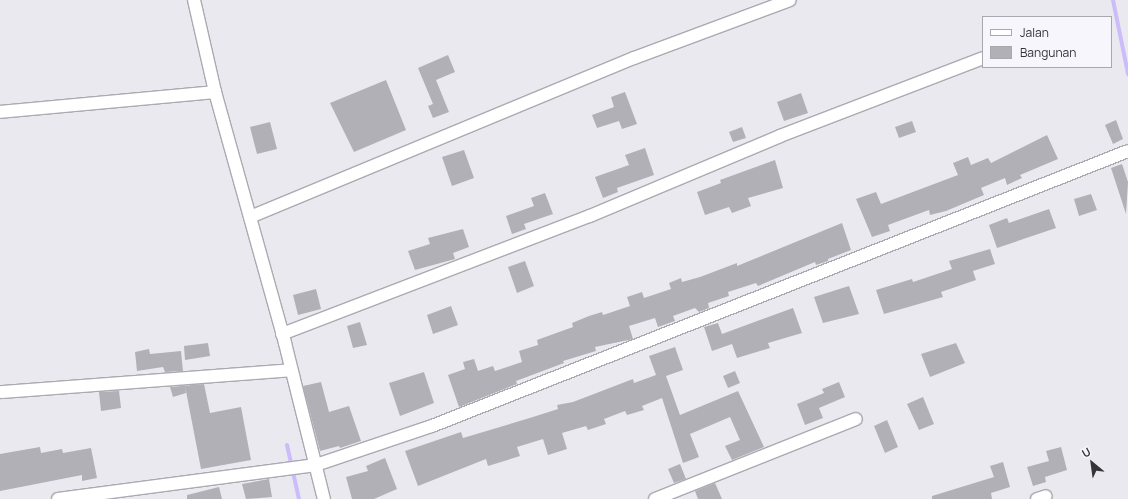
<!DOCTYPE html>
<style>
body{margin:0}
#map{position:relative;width:1128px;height:499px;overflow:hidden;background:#ebe9f0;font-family:Manrope,sans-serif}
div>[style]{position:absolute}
.stream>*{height:4px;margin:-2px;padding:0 2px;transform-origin:2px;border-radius:2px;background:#ccbcfa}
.building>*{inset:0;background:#b1b0b6}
.roads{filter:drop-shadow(1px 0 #abaab0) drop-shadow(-1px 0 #abaab0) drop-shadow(0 1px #abaab0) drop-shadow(0 -1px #abaab0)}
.minor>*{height:12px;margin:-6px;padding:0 6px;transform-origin:6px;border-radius:6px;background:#fff}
span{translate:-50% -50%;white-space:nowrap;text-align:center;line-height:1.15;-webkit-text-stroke:3.5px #f8f6fd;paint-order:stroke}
.legend{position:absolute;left:982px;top:16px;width:130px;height:52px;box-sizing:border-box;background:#f8f6fd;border:1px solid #aaa8ae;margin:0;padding:5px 7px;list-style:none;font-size:12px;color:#353437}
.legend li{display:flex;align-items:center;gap:8px;height:20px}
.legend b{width:20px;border:1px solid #aaa8ae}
.north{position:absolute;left:1072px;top:443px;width:40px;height:40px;-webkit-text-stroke:3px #f8f6fd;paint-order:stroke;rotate:331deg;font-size:11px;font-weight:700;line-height:16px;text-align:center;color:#353437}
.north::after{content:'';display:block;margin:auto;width:14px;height:18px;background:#353437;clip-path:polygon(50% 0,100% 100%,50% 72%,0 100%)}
</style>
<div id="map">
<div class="stream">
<div style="left:1113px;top:0;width:76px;rotate:78.5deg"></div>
<div style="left:287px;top:445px;width:55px;rotate:77.5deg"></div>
</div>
<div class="building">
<div style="clip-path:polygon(448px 55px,455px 72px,436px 80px,449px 112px,433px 118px,428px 106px,433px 104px,418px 68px)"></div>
<div style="clip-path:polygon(386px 80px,406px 130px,354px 152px,330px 103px)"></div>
<div style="clip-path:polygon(625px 92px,637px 124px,622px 129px,619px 121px,597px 128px,592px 115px,614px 107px,611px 97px)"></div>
<div style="clip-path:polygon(801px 93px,808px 113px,784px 121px,777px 102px)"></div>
<div style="clip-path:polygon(1116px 120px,1123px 139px,1113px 144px,1105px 125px)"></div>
<div style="clip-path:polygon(912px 121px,916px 132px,899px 138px,895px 127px)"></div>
<div style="clip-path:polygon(270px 122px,277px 149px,257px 154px,250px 127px)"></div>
<div style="clip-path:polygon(742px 127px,746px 138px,733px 142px,729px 132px)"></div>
<div style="clip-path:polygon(1047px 135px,1058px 159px,1020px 175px,1022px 178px,1007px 185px,1005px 178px,981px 188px,984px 195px,946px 211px,930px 215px,929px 210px,888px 225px,890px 231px,872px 237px,856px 199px,876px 192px,881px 204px,958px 175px,953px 163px,968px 157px,971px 165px,988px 158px,991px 163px)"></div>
<div style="clip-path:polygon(645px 148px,654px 175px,617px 188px,618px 192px,603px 198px,595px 177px,629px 165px,625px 155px)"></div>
<div style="clip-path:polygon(464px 150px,474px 178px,452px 186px,442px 157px)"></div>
<div style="clip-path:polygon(775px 160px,783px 188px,748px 198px,751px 206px,732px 213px,729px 207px,705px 215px,697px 192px,721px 183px,720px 180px)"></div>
<div style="clip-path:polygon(1122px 164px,1128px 182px,1126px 214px,1111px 168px)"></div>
<div style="clip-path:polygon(545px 193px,553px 214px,524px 224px,526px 229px,512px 234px,506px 216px,534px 206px,531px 198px)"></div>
<div style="clip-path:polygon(1091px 194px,1097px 210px,1079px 216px,1074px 199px)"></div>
<div style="clip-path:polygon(1049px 209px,1056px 228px,997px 248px,989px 225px,1007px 218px,1009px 223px)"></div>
<div style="clip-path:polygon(842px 223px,851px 250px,828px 259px,828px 261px,816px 265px,815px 262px,758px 286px,756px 283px,728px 292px,729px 296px,708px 303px,709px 308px,699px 312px,695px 308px,673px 316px,675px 321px,658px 327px,655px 318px,629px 326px,633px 339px,595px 347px,596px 351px,563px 361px,564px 363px,516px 381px,517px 384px,459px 407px,448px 375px,465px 369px,463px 362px,474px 359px,478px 371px,493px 366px,495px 371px,522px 362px,519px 351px,538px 345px,537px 340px,573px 327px,572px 323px,589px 316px,602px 312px,603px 315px,630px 306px,627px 297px,642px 292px,644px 298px,671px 289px,669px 283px,681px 278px,682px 282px,700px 277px,737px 263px,737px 266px)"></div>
<div style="clip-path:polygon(463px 229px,469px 247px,453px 253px,455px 259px,415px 270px,408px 251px,430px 244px,428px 238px)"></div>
<div style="clip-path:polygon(990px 249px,995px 264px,973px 271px,976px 280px,941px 292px,943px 297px,884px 314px,876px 290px,912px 279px,913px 282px,952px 269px,949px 261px)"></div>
<div style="clip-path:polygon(525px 261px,534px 286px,517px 293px,508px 267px)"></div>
<div style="clip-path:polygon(849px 286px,859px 314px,823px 323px,814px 297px)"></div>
<div style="clip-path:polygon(316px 289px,321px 309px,298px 315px,293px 295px)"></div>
<div style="clip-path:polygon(451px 306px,458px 325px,433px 334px,427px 315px)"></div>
<div style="clip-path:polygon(793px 308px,802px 333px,768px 343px,770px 348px,737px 358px,732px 344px,712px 351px,704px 327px,718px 323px,722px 334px)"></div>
<div style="clip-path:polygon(360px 322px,367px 345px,353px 348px,347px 326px)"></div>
<div style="clip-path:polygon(208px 343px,210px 356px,185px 360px,184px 346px)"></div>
<div style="clip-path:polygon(956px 343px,965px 363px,930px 377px,921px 354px)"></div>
<div style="clip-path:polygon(675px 347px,683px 370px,666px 376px,680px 415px,738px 391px,764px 447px,732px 460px,725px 446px,740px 440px,730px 417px,690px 434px,699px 457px,683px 463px,662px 398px,642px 406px,644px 410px,627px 415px,625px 411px,604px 419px,606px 424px,588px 430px,586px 426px,562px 433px,567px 449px,548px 455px,543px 439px,517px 447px,520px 456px,488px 466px,486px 459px,418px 486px,405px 451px,461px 432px,463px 438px,533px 417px,558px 409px,557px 405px,573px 402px,633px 379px,634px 383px,656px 375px,649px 356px)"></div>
<div style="clip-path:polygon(149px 349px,150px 354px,181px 351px,183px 371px,165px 372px,163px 367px,137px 371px,135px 352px)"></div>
<div style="clip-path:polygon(735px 371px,740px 383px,728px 388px,723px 376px)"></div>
<div style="clip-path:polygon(424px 372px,434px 403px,400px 416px,389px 383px)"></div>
<div style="clip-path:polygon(321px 382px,329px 412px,349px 406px,361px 441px,340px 448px,339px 446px,320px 451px,303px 386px)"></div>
<div style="clip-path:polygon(839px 382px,845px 397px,819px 408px,823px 418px,805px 425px,797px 404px,824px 393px,822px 389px)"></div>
<div style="clip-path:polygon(204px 384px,210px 413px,241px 407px,251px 460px,201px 469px,185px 386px,186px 393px,173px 397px,170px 387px)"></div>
<div style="clip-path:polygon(119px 391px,121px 408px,101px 411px,99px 392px)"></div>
<div style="clip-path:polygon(923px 397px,934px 424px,919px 430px,907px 404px)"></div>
<div style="clip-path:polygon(887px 420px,898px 447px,885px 453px,874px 426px)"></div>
<div style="clip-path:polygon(40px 447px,41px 453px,62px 449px,63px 453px,91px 448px,97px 478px,82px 481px,82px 475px,0 491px,0 454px)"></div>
<div style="clip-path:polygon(1061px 447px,1067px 470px,1045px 477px,1046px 482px,1033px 486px,1027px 467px,1049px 461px,1046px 451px)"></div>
<div style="clip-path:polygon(385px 458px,397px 489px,374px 499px,352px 499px,346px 477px,368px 471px,366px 466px)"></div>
<div style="clip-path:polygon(1003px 462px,1010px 487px,991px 493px,992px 499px,932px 499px,932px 496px,994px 477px,990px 466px)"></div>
<div style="clip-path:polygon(680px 464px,686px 479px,674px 483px,668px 469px)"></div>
<div style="clip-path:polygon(269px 479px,272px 497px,246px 499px,242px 484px)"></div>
<div style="clip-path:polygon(715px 483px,722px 499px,698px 499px,695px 491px)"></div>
<div style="clip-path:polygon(219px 487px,222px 499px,187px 499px,187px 495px)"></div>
</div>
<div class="roads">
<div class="minor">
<div style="left:194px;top:0;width:94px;rotate:77.1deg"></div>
<div style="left:215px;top:92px;width:261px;rotate:74.4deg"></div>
<div style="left:285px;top:343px;width:161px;rotate:76deg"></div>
<div style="left:0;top:112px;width:216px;rotate:-5.3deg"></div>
<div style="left:250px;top:217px;width:416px;rotate:-22.5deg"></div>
<div style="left:634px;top:58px;width:166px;rotate:-20.4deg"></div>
<div style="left:282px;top:334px;width:330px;rotate:-21deg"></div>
<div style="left:590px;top:216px;width:206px;rotate:-22.8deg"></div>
<div style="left:780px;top:136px;width:217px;rotate:-21deg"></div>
<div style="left:1px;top:392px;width:291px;rotate:-4.3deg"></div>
<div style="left:58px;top:499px;width:260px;rotate:-7.5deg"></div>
<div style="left:316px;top:465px;width:122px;rotate:-18.6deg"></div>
<div style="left:432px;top:426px;width:748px;rotate:-21.56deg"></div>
<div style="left:655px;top:499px;width:216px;rotate:-21.7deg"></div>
<div style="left:1037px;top:499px;width:9px;rotate:-18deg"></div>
</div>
</div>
<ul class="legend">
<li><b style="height:5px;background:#fff"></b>Jalan</li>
<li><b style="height:11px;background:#b1b0b6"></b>Bangunan</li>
</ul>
<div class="north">U</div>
</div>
